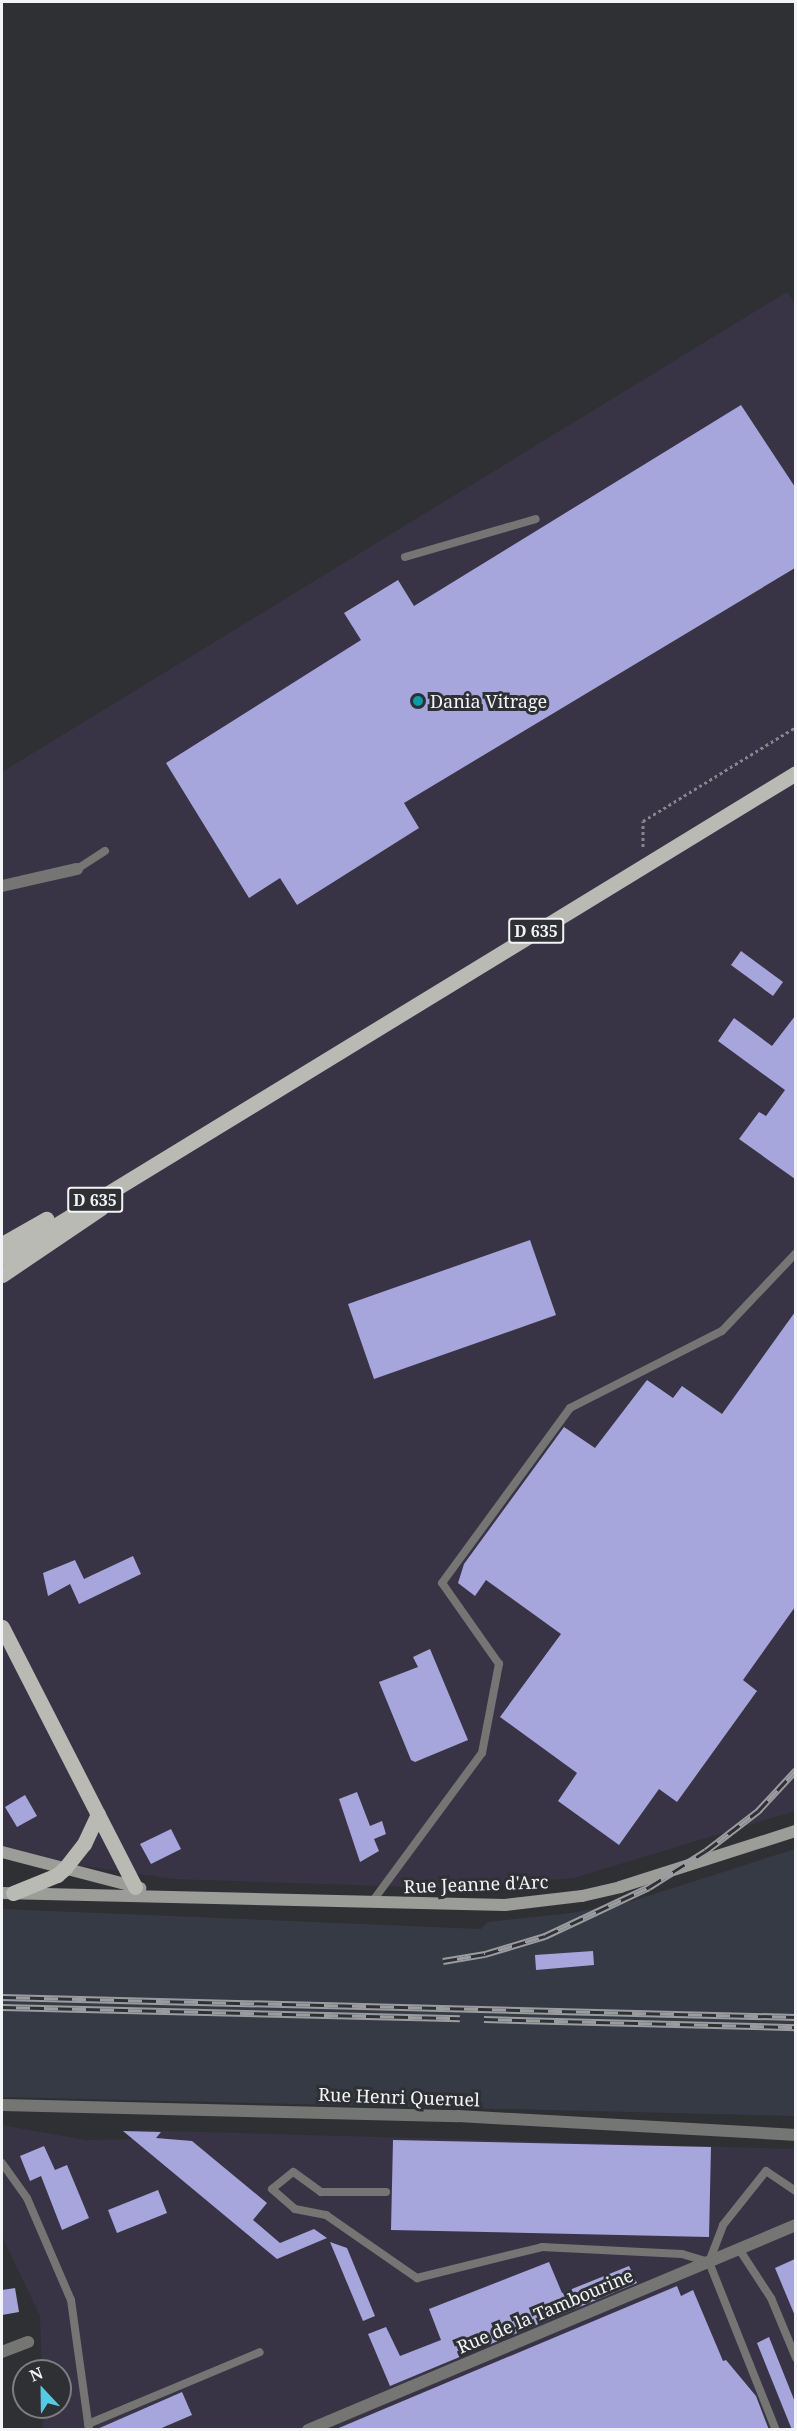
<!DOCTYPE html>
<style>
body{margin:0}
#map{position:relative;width:797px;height:2431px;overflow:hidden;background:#2e3034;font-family:"Noto Serif",serif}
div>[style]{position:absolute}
.built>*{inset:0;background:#363a44}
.industrial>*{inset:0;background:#393445}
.building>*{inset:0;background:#a6a5dc}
.path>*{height:3px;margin-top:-1.5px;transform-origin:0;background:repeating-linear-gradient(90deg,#848689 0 3px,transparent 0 6px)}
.service>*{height:8px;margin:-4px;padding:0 4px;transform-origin:4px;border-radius:4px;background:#757573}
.minor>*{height:12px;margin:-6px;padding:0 6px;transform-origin:6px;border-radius:6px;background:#757573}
.tertiary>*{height:12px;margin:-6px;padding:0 6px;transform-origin:6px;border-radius:6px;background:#757573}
.secondary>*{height:12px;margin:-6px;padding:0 6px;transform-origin:6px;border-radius:6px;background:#9c9c98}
.primary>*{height:15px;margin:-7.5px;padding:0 7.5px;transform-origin:7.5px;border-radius:7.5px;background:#babab5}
.rail>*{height:7px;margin-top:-3.5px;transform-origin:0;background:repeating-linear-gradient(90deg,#2e3034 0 14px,#9a9c9f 0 28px);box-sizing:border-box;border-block:2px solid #9a9c9f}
.dots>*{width:16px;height:16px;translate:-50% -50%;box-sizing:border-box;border:3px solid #2e3034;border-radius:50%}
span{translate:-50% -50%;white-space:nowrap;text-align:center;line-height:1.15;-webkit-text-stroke:6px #2e3034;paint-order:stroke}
.shield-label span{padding:2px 4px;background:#2e3034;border:2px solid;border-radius:4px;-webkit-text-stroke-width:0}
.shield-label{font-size:16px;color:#f2f4f6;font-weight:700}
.poi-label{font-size:18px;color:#f2f4f6}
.left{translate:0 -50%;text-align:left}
.street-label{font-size:18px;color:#f2f4f6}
.frame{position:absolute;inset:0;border:3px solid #f2f4f6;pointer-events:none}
.north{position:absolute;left:12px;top:2359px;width:60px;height:60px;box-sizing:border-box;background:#2e3034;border:2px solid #7c7e82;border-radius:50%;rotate:338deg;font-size:16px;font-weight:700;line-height:24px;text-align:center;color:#f2f4f6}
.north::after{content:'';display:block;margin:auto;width:21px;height:27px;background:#57c9e2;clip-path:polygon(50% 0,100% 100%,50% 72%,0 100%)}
</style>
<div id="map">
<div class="built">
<div style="clip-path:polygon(795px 1849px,795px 2116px,2px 2097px,2px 1909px,481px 1929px,488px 1922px,571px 1913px,629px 1902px)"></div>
</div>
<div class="industrial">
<div style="clip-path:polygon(787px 292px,796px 305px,795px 1811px,574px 1878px,443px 1888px,174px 1879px,2px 1854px,2px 772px)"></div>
<div style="clip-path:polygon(2px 2125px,86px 2140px,131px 2139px,133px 2130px,795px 2149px,795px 2429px,43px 2429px,43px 2407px,60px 2407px,60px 2371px,42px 2371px,40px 2316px,2px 2236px)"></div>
</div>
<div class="building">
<div style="clip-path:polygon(741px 405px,795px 487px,795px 568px,404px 803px,419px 828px,297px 905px,280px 878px,249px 898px,166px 763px,361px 640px,344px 613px,398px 580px,414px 606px)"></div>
<div style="clip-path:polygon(741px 951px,783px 982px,773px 996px,731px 965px)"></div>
<div style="clip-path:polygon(795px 1016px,795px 1179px,739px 1139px,759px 1112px,766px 1116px,785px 1090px,718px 1041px,734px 1018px,772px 1046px)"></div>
<div style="clip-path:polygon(530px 1240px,556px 1315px,374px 1379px,348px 1304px)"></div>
<div style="clip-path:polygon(795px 1312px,795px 1607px,743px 1680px,757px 1691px,677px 1802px,659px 1789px,619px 1845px,558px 1801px,577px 1773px,500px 1717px,561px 1634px,486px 1580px,475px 1596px,458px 1583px,464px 1564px,564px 1427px,595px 1448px,647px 1380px,673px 1398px,682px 1386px,722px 1414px)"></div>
<div style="clip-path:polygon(133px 1556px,141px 1574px,79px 1604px,70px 1584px,48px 1596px,43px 1573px,75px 1560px,84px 1579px)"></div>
<div style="clip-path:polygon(430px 1649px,468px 1740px,415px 1762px,411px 1760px,379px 1682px,418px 1667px,413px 1657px)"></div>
<div style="clip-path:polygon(357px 1792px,370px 1826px,382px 1821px,386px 1834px,374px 1839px,379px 1851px,360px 1862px,339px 1799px)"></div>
<div style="clip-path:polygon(25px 1795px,37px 1816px,17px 1827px,5px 1807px)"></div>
<div style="clip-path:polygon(171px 1829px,181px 1849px,151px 1864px,140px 1844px)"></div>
<div style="clip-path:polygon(593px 1951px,594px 1965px,536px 1970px,535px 1955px)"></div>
<div style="clip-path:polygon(123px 2131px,161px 2132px,156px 2138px,192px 2141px,267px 2203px,253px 2220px,280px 2243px,314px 2229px,327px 2238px,277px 2259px)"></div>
<div style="clip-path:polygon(393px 2140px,711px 2147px,709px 2237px,391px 2230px)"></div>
<div style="clip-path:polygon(44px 2146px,55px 2170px,67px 2165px,89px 2218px,62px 2230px,41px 2176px,30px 2181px,20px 2156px)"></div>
<div style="clip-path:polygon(158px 2190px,167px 2213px,117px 2233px,108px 2210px)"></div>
<div style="clip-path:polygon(330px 2242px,347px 2248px,375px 2316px,363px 2321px)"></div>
<div style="clip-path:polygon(795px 2259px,795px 2316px,775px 2268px)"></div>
<div style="clip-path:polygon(549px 2262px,562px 2293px,629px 2266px,637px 2283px,390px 2386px,368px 2334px,386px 2327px,400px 2356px,441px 2340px,429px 2309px)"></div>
<div style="clip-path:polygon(677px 2286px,681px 2296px,693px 2290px,723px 2361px,726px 2360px,756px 2396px,769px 2430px,334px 2430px)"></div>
<div style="clip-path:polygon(15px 2288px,19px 2312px,2px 2315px,2px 2290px)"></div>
<div style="clip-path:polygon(769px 2337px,795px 2402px,795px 2430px,792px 2430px,757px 2343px)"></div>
<div style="clip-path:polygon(182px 2392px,192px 2415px,157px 2430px,95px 2430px)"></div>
</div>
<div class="path">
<div style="left:643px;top:847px;width:26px;rotate:-90deg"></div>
<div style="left:643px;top:821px;width:180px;rotate:-31.6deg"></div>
</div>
<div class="service">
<div style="left:405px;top:557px;width:136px;rotate:-16.2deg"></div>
<div style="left:74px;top:871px;width:37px;rotate:-33deg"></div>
<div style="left:372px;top:1902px;width:185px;rotate:-53.6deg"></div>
<div style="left:482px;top:1753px;width:91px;rotate:-79.2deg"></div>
<div style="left:499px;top:1664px;width:99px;rotate:-125.1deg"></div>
<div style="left:442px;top:1583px;width:217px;rotate:-53.8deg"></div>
<div style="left:570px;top:1408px;width:170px;rotate:-26.9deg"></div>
<div style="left:722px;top:1331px;width:108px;rotate:-46.5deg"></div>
<div style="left:2px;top:2163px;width:43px;rotate:54.5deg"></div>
<div style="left:27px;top:2198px;width:111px;rotate:66.7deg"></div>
<div style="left:71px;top:2300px;width:131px;rotate:82.1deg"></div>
<div style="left:386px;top:2192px;width:65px;rotate:180deg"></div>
<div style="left:321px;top:2192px;width:34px;rotate:-144deg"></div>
<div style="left:293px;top:2172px;width:27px;rotate:141deg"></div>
<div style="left:272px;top:2189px;width:30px;rotate:41deg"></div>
<div style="left:295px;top:2209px;width:32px;rotate:11deg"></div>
<div style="left:326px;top:2215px;width:111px;rotate:34.7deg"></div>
<div style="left:417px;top:2278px;width:129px;rotate:-13.9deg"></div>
<div style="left:542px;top:2247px;width:140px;rotate:2.9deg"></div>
<div style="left:682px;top:2254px;width:28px;rotate:17deg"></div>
<div style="left:709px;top:2262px;width:40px;rotate:-69deg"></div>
<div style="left:723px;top:2225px;width:69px;rotate:-51.5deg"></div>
<div style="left:766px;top:2171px;width:36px;rotate:34deg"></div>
<div style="left:739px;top:2249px;width:59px;rotate:56.9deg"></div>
<div style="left:771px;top:2298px;width:65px;rotate:67.4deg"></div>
<div style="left:709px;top:2262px;width:181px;rotate:68.3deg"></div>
<div style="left:88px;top:2424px;width:186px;rotate:-22.7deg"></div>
</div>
<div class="minor">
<div style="left:2px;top:886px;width:77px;rotate:-12.8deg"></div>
<div style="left:2px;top:2352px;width:28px;rotate:-21deg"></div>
<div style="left:308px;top:2430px;width:529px;rotate:-22.79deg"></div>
</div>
<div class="tertiary">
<div style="left:2px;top:2105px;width:456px;rotate:1.4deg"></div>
<div style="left:458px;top:2116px;width:339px;rotate:3.2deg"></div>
</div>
<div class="secondary">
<div style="left:2px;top:1852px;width:143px;rotate:14.6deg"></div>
<div style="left:2px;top:1893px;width:503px;rotate:1.37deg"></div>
<div style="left:505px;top:1905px;width:78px;rotate:-6.7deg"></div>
<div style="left:582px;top:1896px;width:39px;rotate:-13deg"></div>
<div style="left:620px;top:1887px;width:185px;rotate:-17.7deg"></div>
</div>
<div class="primary">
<div style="left:2px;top:1244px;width:51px;rotate:-29.6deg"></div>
<div style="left:2px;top:1258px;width:930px;rotate:-31.42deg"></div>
<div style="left:2px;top:1275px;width:120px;rotate:-34.1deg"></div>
<div style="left:2px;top:1627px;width:292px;rotate:62.9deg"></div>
<div style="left:13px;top:1893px;width:48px;rotate:-22.2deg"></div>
<div style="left:57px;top:1875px;width:11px;rotate:-41deg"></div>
<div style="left:65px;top:1868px;width:31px;rotate:-52deg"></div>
<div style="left:84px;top:1844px;width:33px;rotate:-65deg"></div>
</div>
<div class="rail">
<div style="left:443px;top:1961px;width:43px;rotate:-9.5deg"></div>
<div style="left:485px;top:1954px;width:63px;rotate:-16.7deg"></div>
<div style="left:545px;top:1936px;width:115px;rotate:-25.2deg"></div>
<div style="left:649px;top:1887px;width:67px;rotate:-32.3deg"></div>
<div style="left:706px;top:1851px;width:66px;rotate:-37.6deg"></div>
<div style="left:758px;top:1811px;width:56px;rotate:-47.2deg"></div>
<div style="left:2px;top:1997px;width:794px;rotate:1.44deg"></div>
<div style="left:2px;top:2007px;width:458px;rotate:1.4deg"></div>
<div style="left:484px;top:2019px;width:312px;rotate:1.5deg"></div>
</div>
<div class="dots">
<div style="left:418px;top:701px;background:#0f9aa8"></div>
</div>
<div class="shield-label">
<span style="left:536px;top:931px">D 635</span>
<span style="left:95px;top:1200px">D 635</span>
</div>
<div class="poi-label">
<span class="left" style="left:430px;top:701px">Dania Vitrage</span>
</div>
<div class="street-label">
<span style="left:476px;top:1884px;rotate:-2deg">Rue Jeanne d'Arc</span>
<span style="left:399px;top:2097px;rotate:2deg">Rue Henri Queruel</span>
<span style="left:545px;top:2311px;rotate:-23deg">Rue de la Tambourine</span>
</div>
<div class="frame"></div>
<div class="north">N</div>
</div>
